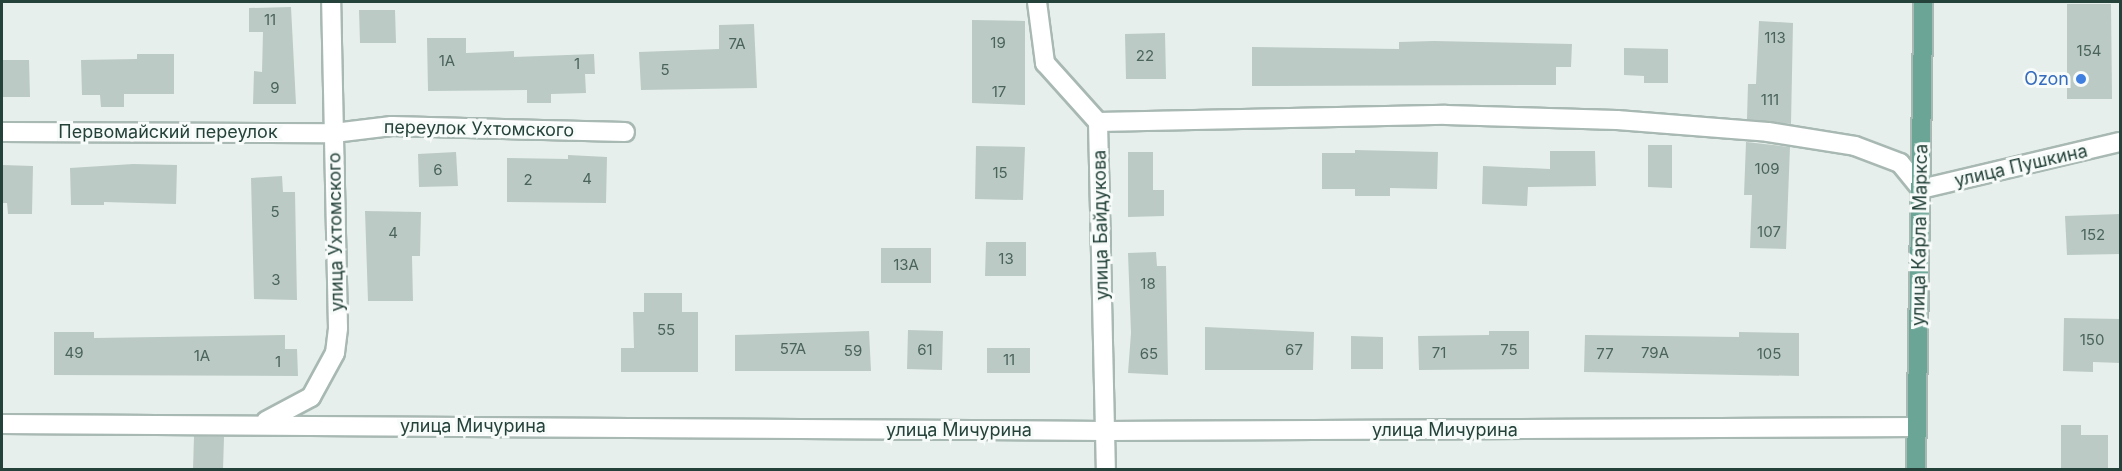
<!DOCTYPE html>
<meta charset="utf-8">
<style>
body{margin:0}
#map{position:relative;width:2122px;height:471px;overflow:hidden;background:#e6efeb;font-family:Inter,sans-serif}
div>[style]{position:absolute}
.building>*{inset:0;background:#bbcac4}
.roads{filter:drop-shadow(2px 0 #a8b8b2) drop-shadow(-2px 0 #a8b8b2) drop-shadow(0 2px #a8b8b2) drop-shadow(0 -2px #a8b8b2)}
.minor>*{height:18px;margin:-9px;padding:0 9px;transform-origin:9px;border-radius:9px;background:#fff}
.major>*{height:18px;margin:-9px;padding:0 9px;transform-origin:9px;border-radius:9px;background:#6aa596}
.dots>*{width:16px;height:16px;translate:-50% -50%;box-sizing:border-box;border:3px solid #f7fbf9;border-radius:50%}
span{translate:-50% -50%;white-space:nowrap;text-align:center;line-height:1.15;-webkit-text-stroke:6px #f7fbf9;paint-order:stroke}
.number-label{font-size:15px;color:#4a645c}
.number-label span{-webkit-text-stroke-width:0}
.shop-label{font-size:18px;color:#366cbe}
.right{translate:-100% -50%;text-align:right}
.street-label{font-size:18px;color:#24423a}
.frame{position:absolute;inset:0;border:3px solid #24423a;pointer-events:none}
</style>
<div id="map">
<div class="building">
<div style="clip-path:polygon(2067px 4px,2111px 4px,2112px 99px,2067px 99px)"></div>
<div style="clip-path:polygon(291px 7px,296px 104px,253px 104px,254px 71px,262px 72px,263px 32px,249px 32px,249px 8px)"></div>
<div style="clip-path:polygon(359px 10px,395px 10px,396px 43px,360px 43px)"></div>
<div style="clip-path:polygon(972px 20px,1025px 21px,1025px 105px,972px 103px)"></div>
<div style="clip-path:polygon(1759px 21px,1793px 23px,1791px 124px,1747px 119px,1748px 84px,1756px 84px)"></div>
<div style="clip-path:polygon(754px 24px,757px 88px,641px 90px,639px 52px,719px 49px,719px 25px)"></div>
<div style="clip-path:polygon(1165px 33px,1166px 79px,1126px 79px,1125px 34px)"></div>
<div style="clip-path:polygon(427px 38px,466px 38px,466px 53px,514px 51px,514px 57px,594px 54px,595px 74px,585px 74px,586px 93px,551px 94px,551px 103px,527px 103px,527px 90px,428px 91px)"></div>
<div style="clip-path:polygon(1434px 41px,1572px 44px,1571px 67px,1556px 67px,1556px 85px,1252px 86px,1252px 47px,1399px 49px,1399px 42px)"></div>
<div style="clip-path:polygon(1624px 48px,1668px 49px,1668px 83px,1644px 83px,1644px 76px,1624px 75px)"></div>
<div style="clip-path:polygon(137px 54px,174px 54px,174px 94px,124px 94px,124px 107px,101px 107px,100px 95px,82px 95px,81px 60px,137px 59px)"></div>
<div style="clip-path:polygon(2px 60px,29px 60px,30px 97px,2px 97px)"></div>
<div style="clip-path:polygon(1746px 142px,1790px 147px,1786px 249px,1750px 248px,1752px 195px,1744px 195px)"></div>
<div style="clip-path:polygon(1648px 145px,1672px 145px,1672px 188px,1648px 187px)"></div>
<div style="clip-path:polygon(976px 146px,1025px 147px,1023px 200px,975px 199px)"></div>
<div style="clip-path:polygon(1355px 150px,1438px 152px,1437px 189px,1390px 188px,1390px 196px,1355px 196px,1355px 189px,1322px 189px,1322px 153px,1355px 153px)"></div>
<div style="clip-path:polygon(1550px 151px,1595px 151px,1596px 186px,1528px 187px,1527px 206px,1482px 204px,1483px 166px,1550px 169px)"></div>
<div style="clip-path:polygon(456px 152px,458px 186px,419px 187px,418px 154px)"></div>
<div style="clip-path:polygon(1128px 152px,1153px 152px,1153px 190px,1164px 190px,1164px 216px,1128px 217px)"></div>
<div style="clip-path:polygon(568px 155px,607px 157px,606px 203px,507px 202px,507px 158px,568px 159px)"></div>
<div style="clip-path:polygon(133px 164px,177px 165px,176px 204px,104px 202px,104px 205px,71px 205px,70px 168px)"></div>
<div style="clip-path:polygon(2px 165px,33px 166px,32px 214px,8px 214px,7px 203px,2px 203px)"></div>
<div style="clip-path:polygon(282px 176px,283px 192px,295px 192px,297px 300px,254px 299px,251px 178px)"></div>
<div style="clip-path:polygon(365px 211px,421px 212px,420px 256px,412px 256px,413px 301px,368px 301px)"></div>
<div style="clip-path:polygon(2121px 214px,2121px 254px,2067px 255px,2065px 216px)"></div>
<div style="clip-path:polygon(986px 242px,1026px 242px,1026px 276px,985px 276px)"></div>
<div style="clip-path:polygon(881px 248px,931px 248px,931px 283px,881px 283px)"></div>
<div style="clip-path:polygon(1156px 252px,1157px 266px,1166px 266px,1168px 375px,1128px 373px,1131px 333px,1128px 253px)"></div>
<div style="clip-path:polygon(644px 293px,682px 293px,682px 312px,698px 312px,698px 372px,621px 372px,621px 348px,634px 348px,633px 312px,644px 312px)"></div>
<div style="clip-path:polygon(2064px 318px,2121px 319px,2121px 363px,2093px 362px,2093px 372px,2063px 371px)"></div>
<div style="clip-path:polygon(1205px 327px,1314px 332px,1313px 370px,1205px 370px)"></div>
<div style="clip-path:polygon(908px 330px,943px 331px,942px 370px,907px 369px)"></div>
<div style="clip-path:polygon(869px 331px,871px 371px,735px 371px,735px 335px)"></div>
<div style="clip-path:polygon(1489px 331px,1529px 331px,1529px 369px,1419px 370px,1418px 336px,1489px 335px)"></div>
<div style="clip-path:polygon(54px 332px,94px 332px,94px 338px,285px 335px,285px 349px,297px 349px,298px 376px,54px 375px)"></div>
<div style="clip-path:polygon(1739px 332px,1799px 333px,1799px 376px,1584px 372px,1585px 335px,1739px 337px)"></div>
<div style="clip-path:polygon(1351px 336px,1383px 337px,1383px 369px,1351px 369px)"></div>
<div style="clip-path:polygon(987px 348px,1030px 348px,1030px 373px,987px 373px)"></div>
<div style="clip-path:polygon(2061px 425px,2081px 425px,2081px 435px,2108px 435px,2108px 470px,2061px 470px)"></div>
<div style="clip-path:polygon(194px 436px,224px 437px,223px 470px,193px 470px)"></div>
</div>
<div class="roads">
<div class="minor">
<div style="left:1037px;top:2px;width:62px;rotate:82.5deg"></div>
<div style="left:1045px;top:63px;width:79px;rotate:48.1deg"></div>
<div style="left:1098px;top:122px;width:348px;rotate:88.7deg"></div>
<div style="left:1098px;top:122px;width:348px;rotate:-1.2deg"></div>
<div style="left:1446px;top:115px;width:171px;rotate:1.7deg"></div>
<div style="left:1617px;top:120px;width:151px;rotate:4.5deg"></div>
<div style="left:1768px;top:132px;width:88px;rotate:9.1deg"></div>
<div style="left:1855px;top:146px;width:48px;rotate:20.7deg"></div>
<div style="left:1900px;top:163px;width:33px;rotate:51deg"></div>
<div style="left:1921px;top:189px;width:204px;rotate:-13.3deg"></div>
<div style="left:2px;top:132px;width:332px;rotate:0.2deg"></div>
<div style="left:334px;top:133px;width:58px;rotate:-6.9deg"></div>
<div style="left:392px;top:126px;width:233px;rotate:1.5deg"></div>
<div style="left:266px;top:421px;width:51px;rotate:-28.1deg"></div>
<div style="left:311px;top:397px;width:50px;rotate:-61.4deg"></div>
<div style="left:335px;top:353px;width:25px;rotate:-83deg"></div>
<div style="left:338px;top:328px;width:326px;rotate:-91.2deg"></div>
<div style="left:2px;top:424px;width:1103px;rotate:0.36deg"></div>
<div style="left:1105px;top:431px;width:812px;rotate:-0.28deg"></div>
</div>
<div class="major">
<div style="left:1916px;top:470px;width:468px;rotate:-89.1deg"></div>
</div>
</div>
<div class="dots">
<div style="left:2081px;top:79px;background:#3f7fe0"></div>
</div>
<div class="number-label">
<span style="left:270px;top:20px">11</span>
<span style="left:1775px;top:38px">113</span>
<span style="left:998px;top:43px">19</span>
<span style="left:737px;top:44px">7А</span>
<span style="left:2089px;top:51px">154</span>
<span style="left:1145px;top:56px">22</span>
<span style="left:447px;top:61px">1А</span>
<span style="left:577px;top:64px">1</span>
<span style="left:665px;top:70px">5</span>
<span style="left:275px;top:88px">9</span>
<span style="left:999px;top:92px">17</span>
<span style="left:1770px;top:100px">111</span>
<span style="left:1767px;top:169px">109</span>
<span style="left:438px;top:170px">6</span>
<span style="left:1000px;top:173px">15</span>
<span style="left:587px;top:179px">4</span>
<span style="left:528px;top:180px">2</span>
<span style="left:275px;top:212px">5</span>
<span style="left:1769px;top:232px">107</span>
<span style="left:393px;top:233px">4</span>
<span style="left:2093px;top:235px">152</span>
<span style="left:1006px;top:259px">13</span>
<span style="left:906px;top:265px">13А</span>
<span style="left:276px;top:280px">3</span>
<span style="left:1148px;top:284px">18</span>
<span style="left:666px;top:330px">55</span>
<span style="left:2092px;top:340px">150</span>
<span style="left:793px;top:349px">57А</span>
<span style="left:925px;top:350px">61</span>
<span style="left:1294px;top:350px">67</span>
<span style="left:1509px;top:350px">75</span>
<span style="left:853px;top:351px">59</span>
<span style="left:74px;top:353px">49</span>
<span style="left:1439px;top:353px">71</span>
<span style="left:1655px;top:353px">79А</span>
<span style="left:1149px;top:354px">65</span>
<span style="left:1605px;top:354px">77</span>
<span style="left:1769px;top:354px">105</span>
<span style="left:202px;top:356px">1А</span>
<span style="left:1009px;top:360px">11</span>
<span style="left:278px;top:362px">1</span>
</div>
<div class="shop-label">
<span class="right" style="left:2069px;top:79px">Ozon</span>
</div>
<div class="street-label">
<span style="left:479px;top:129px;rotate:1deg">переулок Ухтомского</span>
<span style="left:168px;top:132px">Первомайский переулок</span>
<span style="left:2021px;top:166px;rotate:-13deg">улица Пушкина</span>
<span style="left:1101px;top:225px;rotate:-91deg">улица Байдукова</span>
<span style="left:336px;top:232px;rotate:-91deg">улица Ухтомского</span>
<span style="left:1920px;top:235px;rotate:-89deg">улица Карла Маркса</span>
<span style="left:473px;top:426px">улица Мичурина</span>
<span style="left:959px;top:430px">улица Мичурина</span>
<span style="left:1445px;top:430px">улица Мичурина</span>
</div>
<div class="frame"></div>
</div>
